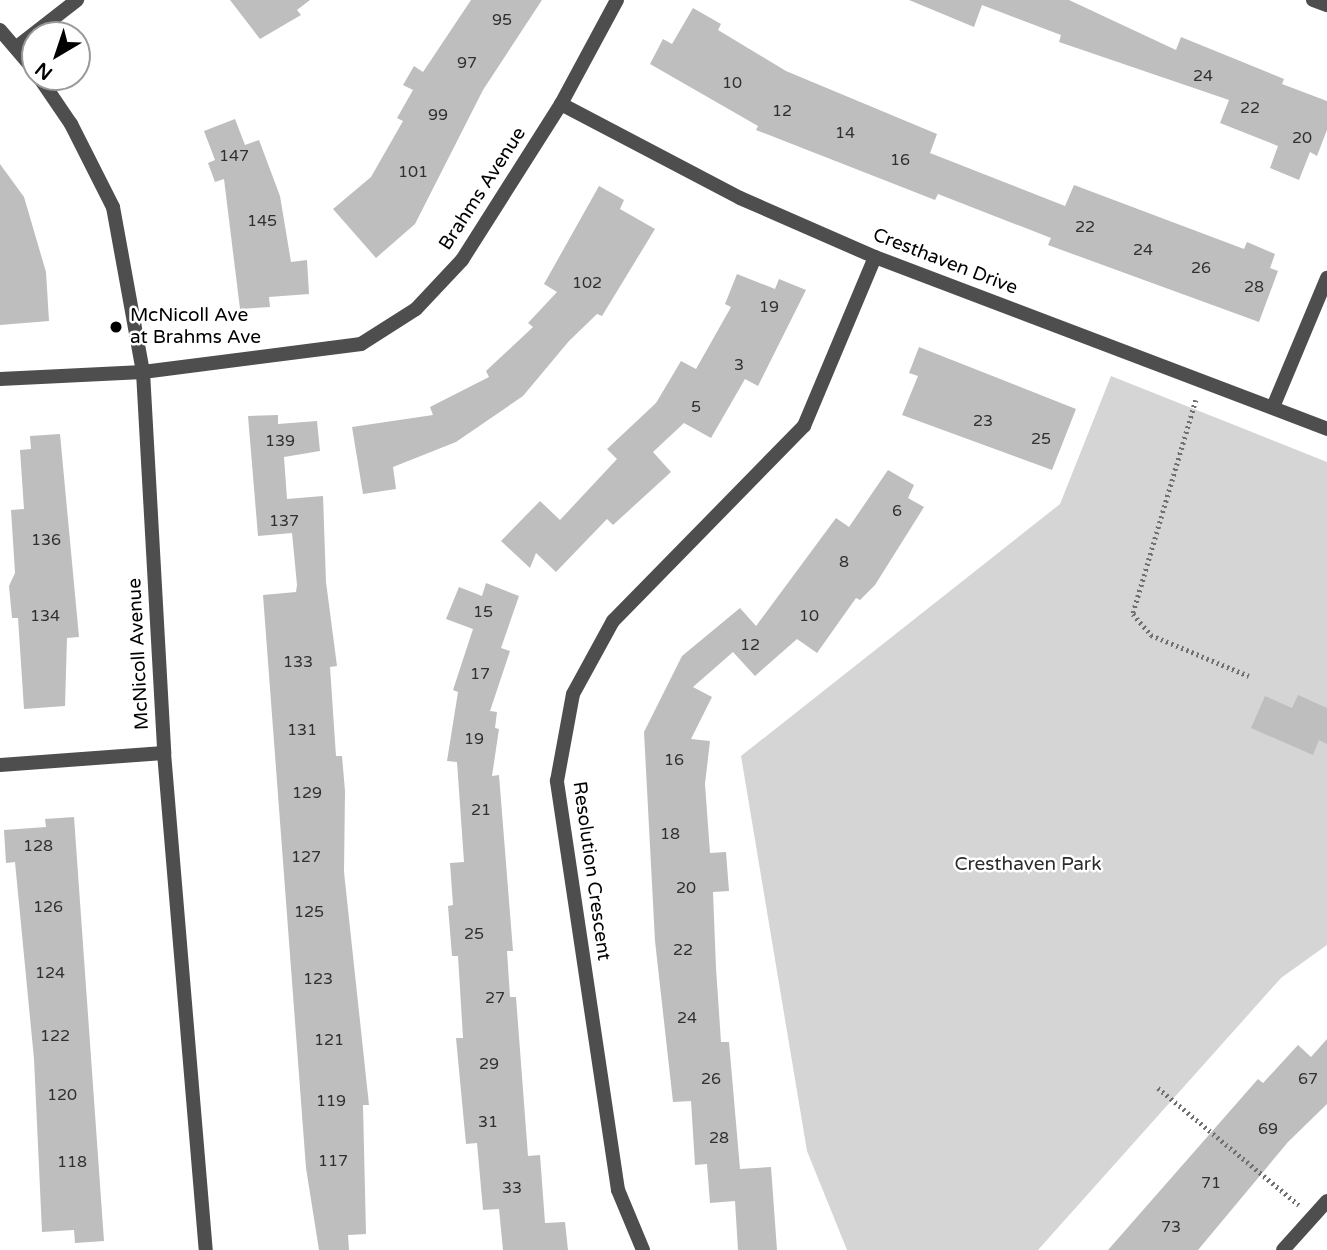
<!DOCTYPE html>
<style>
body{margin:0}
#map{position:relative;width:1327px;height:1250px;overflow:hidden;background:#fff;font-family:"Varela Round",sans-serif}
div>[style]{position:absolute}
.green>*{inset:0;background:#d5d5d5}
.building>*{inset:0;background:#bebebe}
.path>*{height:4.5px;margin-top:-2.25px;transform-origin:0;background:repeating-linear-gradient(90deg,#707070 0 2px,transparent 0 5.5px)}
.minor>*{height:14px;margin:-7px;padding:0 7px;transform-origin:7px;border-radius:7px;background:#4e4e4e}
.tertiary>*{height:14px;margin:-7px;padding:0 7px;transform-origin:7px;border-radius:7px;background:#4e4e4e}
.dots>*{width:19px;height:19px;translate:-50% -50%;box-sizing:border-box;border:4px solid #fff;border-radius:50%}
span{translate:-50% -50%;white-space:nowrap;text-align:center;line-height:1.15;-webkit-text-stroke:5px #fff;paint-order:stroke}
.number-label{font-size:16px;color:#303030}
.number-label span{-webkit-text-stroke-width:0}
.street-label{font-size:19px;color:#000}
.poi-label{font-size:19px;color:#000}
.left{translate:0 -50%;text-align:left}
.park-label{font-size:19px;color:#2c2c2c}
.north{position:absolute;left:21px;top:21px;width:70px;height:70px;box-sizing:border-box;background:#fff;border:2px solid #999;border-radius:50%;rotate:219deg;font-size:19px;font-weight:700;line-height:28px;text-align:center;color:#000}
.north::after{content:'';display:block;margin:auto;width:24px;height:32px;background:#000;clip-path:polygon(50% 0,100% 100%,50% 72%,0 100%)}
</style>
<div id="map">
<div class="green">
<div style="clip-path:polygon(1111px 376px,1327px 462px,1327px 945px,1281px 978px,1038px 1250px,847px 1250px,807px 1151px,741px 756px,1060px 504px)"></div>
</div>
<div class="building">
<div style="clip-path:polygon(230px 0,310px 0,297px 10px,301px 15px,260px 39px)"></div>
<div style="clip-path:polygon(471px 0,542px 0,483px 90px,415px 224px,376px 258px,333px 209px,371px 177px,403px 121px,397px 118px,413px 90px,403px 85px,414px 66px,423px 72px)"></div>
<div style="clip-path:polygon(909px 0,1069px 0,1176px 50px,1181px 37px,1284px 79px,1282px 84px,1327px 101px,1327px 130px,1317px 156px,1310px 152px,1299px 180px,1270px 168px,1278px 146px,1220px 123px,1229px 100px,1059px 42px,1061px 35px,982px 5px,974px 27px)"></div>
<div style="clip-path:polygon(693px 8px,721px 24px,718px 30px,786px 71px,937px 134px,930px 153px,1065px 206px,1074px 185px,1244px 249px,1247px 242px,1275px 254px,1270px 268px,1278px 271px,1259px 322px,1048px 245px,1051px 238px,938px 194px,935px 200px,756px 130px,758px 126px,650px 64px,663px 39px,672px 44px)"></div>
<div style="clip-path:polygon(235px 119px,245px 145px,259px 140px,280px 196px,291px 262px,307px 260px,309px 294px,269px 297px,270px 307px,240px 309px,224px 179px,215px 182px,208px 163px,215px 160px,204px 131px)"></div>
<div style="clip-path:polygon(0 164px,24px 197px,46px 272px,49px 321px,0 325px)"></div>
<div style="clip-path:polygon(599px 186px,624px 200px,620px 209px,655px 229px,602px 316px,597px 314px,569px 341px,523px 396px,456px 442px,393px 467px,396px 489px,363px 494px,352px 427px,433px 415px,430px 407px,489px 377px,486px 371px,533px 327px,528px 323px,557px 292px,544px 284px)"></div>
<div style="clip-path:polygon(737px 274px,775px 289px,779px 279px,806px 290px,758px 386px,745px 379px,711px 438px,684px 423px,653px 452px,671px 472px,613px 525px,607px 519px,556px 572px,536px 553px,530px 568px,501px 541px,540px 501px,560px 520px,617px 459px,607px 449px,656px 403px,681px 361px,696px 369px,731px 307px,725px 304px)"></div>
<div style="clip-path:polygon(919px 347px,1076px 409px,1052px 470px,902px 415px,918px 376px,909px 373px)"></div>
<div style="clip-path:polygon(278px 415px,278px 424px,317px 421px,320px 451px,284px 457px,287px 499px,323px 496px,326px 582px,337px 666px,330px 667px,336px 756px,342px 756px,345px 791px,344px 872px,369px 1105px,363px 1105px,366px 1234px,348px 1235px,349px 1250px,319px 1250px,306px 1168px,263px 595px,296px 592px,297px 585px,292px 533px,258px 536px,248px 416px)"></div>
<div style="clip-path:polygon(60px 434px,79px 637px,67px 638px,65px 706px,24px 709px,18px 618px,12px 618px,9px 586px,15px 573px,11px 510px,24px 509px,20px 450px,31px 449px,30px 436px)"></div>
<div style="clip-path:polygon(888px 470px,914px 485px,908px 498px,924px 507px,875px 585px,860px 600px,856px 598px,817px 653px,797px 639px,755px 676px,733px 652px,693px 687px,712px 697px,691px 739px,710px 741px,705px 784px,710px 853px,726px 852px,729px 891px,713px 892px,716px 968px,721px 1042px,729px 1042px,740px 1169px,771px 1167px,777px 1250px,738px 1250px,735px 1201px,710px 1203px,707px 1164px,695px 1165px,691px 1101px,673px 1102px,655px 941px,644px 732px,682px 656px,740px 608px,756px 626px,836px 518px,849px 527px)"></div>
<div style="clip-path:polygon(486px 583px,519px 596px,501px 648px,510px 651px,490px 711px,497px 712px,495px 728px,499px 729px,492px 776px,499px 775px,513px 951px,507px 951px,510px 997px,516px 997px,528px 1156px,540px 1155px,545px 1223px,565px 1222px,568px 1250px,503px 1250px,499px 1209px,483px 1210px,477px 1143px,466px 1144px,456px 1038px,463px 1038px,458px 956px,452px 956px,448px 906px,453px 905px,450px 863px,464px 862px,457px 762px,447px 761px,458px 692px,453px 690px,473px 629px,446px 619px,459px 587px,482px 596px)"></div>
<div style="clip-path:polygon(1298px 695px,1327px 708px,1327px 744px,1319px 740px,1313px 755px,1251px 728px,1265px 696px,1292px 708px)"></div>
<div style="clip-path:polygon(74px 817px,104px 1241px,75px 1243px,74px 1230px,42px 1232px,34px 1059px,15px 862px,6px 863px,4px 830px,46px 827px,45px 819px)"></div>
<div style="clip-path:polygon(1327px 1039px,1327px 1104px,1288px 1142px,1198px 1250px,1108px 1250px,1258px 1079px,1263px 1083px,1298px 1045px,1311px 1057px)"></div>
</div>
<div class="path">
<div style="left:1196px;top:400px;width:223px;rotate:106.4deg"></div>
<div style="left:1133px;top:614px;width:28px;rotate:49deg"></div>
<div style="left:1151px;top:635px;width:106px;rotate:22.7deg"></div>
<div style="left:1158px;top:1088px;width:183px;rotate:39.7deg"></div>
</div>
<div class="minor">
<div style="left:1313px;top:0;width:15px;rotate:20deg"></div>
<div style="left:18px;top:46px;width:75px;rotate:-37.9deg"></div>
<div style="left:561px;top:104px;width:202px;rotate:27.7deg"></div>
<div style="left:740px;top:198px;width:147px;rotate:23.6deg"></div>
<div style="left:875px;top:257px;width:484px;rotate:20.8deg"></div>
<div style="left:0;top:379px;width:143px;rotate:-2.8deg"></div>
<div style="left:143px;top:372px;width:220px;rotate:-7.3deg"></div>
<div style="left:361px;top:344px;width:65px;rotate:-32.5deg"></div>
<div style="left:416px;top:309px;width:67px;rotate:-46.8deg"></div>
<div style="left:462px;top:260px;width:185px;rotate:-57.6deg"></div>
<div style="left:561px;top:104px;width:118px;rotate:-61.7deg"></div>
<div style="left:1273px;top:407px;width:140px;rotate:-67.3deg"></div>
<div style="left:0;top:765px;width:164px;rotate:-4.2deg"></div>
<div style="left:643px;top:1250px;width:65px;rotate:-112.6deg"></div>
<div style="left:618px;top:1190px;width:414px;rotate:-98.5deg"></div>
<div style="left:557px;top:781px;width:88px;rotate:-79.6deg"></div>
<div style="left:573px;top:694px;width:83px;rotate:-61.3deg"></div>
<div style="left:613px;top:621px;width:273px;rotate:-45.6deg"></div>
<div style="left:804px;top:426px;width:183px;rotate:-67.2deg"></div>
<div style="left:1283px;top:1250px;width:66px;rotate:-48.1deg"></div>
</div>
<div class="tertiary">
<div style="left:0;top:30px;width:54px;rotate:49.5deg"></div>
<div style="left:39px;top:77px;width:57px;rotate:55.8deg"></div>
<div style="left:71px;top:124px;width:93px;rotate:63.2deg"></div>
<div style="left:113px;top:207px;width:168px;rotate:79.7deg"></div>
<div style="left:143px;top:372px;width:382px;rotate:86.8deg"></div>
<div style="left:164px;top:753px;width:499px;rotate:85.2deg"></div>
</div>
<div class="dots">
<div style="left:116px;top:327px;background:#000"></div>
</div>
<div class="number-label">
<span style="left:502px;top:20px">95</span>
<span style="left:467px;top:63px">97</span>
<span style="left:1203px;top:76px">24</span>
<span style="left:732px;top:83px">10</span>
<span style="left:1250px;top:108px">22</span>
<span style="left:782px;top:111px">12</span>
<span style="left:438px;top:115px">99</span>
<span style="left:845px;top:133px">14</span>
<span style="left:1302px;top:138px">20</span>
<span style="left:234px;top:156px">147</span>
<span style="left:900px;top:160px">16</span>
<span style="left:413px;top:172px">101</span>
<span style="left:262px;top:221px">145</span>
<span style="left:1085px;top:227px">22</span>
<span style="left:1143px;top:250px">24</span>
<span style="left:1201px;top:268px">26</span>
<span style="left:587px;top:283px">102</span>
<span style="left:1254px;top:287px">28</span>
<span style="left:769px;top:307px">19</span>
<span style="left:739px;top:365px">3</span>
<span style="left:696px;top:407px">5</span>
<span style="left:983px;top:421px">23</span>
<span style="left:1041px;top:439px">25</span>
<span style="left:280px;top:441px">139</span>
<span style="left:897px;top:511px">6</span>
<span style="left:284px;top:521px">137</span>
<span style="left:46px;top:540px">136</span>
<span style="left:844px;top:562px">8</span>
<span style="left:483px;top:612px">15</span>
<span style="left:45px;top:616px">134</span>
<span style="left:809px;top:616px">10</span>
<span style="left:750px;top:645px">12</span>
<span style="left:298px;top:662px">133</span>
<span style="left:480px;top:674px">17</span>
<span style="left:302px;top:730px">131</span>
<span style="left:474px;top:739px">19</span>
<span style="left:674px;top:760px">16</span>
<span style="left:307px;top:793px">129</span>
<span style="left:481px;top:810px">21</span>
<span style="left:670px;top:834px">18</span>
<span style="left:38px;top:846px">128</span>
<span style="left:306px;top:857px">127</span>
<span style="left:686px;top:888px">20</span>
<span style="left:48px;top:907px">126</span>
<span style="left:309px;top:912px">125</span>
<span style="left:474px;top:934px">25</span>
<span style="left:683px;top:950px">22</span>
<span style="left:50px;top:973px">124</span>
<span style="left:318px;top:979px">123</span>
<span style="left:495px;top:998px">27</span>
<span style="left:687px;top:1018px">24</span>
<span style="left:55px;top:1036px">122</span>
<span style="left:329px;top:1040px">121</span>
<span style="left:489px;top:1064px">29</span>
<span style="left:711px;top:1079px">26</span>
<span style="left:1308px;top:1079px">67</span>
<span style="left:62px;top:1095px">120</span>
<span style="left:331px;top:1101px">119</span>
<span style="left:488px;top:1122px">31</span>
<span style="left:1268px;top:1129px">69</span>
<span style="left:719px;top:1138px">28</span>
<span style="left:333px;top:1161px">117</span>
<span style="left:72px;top:1162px">118</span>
<span style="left:1211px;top:1183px">71</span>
<span style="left:512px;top:1188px">33</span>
<span style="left:1171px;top:1227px">73</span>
</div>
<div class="street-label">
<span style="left:483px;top:189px;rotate:-57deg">Brahms Avenue</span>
<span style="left:945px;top:262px;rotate:21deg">Cresthaven Drive</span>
<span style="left:139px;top:654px;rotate:-93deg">McNicoll Avenue</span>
<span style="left:591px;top:871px;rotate:82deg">Resolution Crescent</span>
</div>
<div class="poi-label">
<span class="left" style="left:130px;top:327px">McNicoll Ave<br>at Brahms Ave</span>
</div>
<div class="park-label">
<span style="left:1028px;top:865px">Cresthaven Park</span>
</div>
<div class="north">N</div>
</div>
